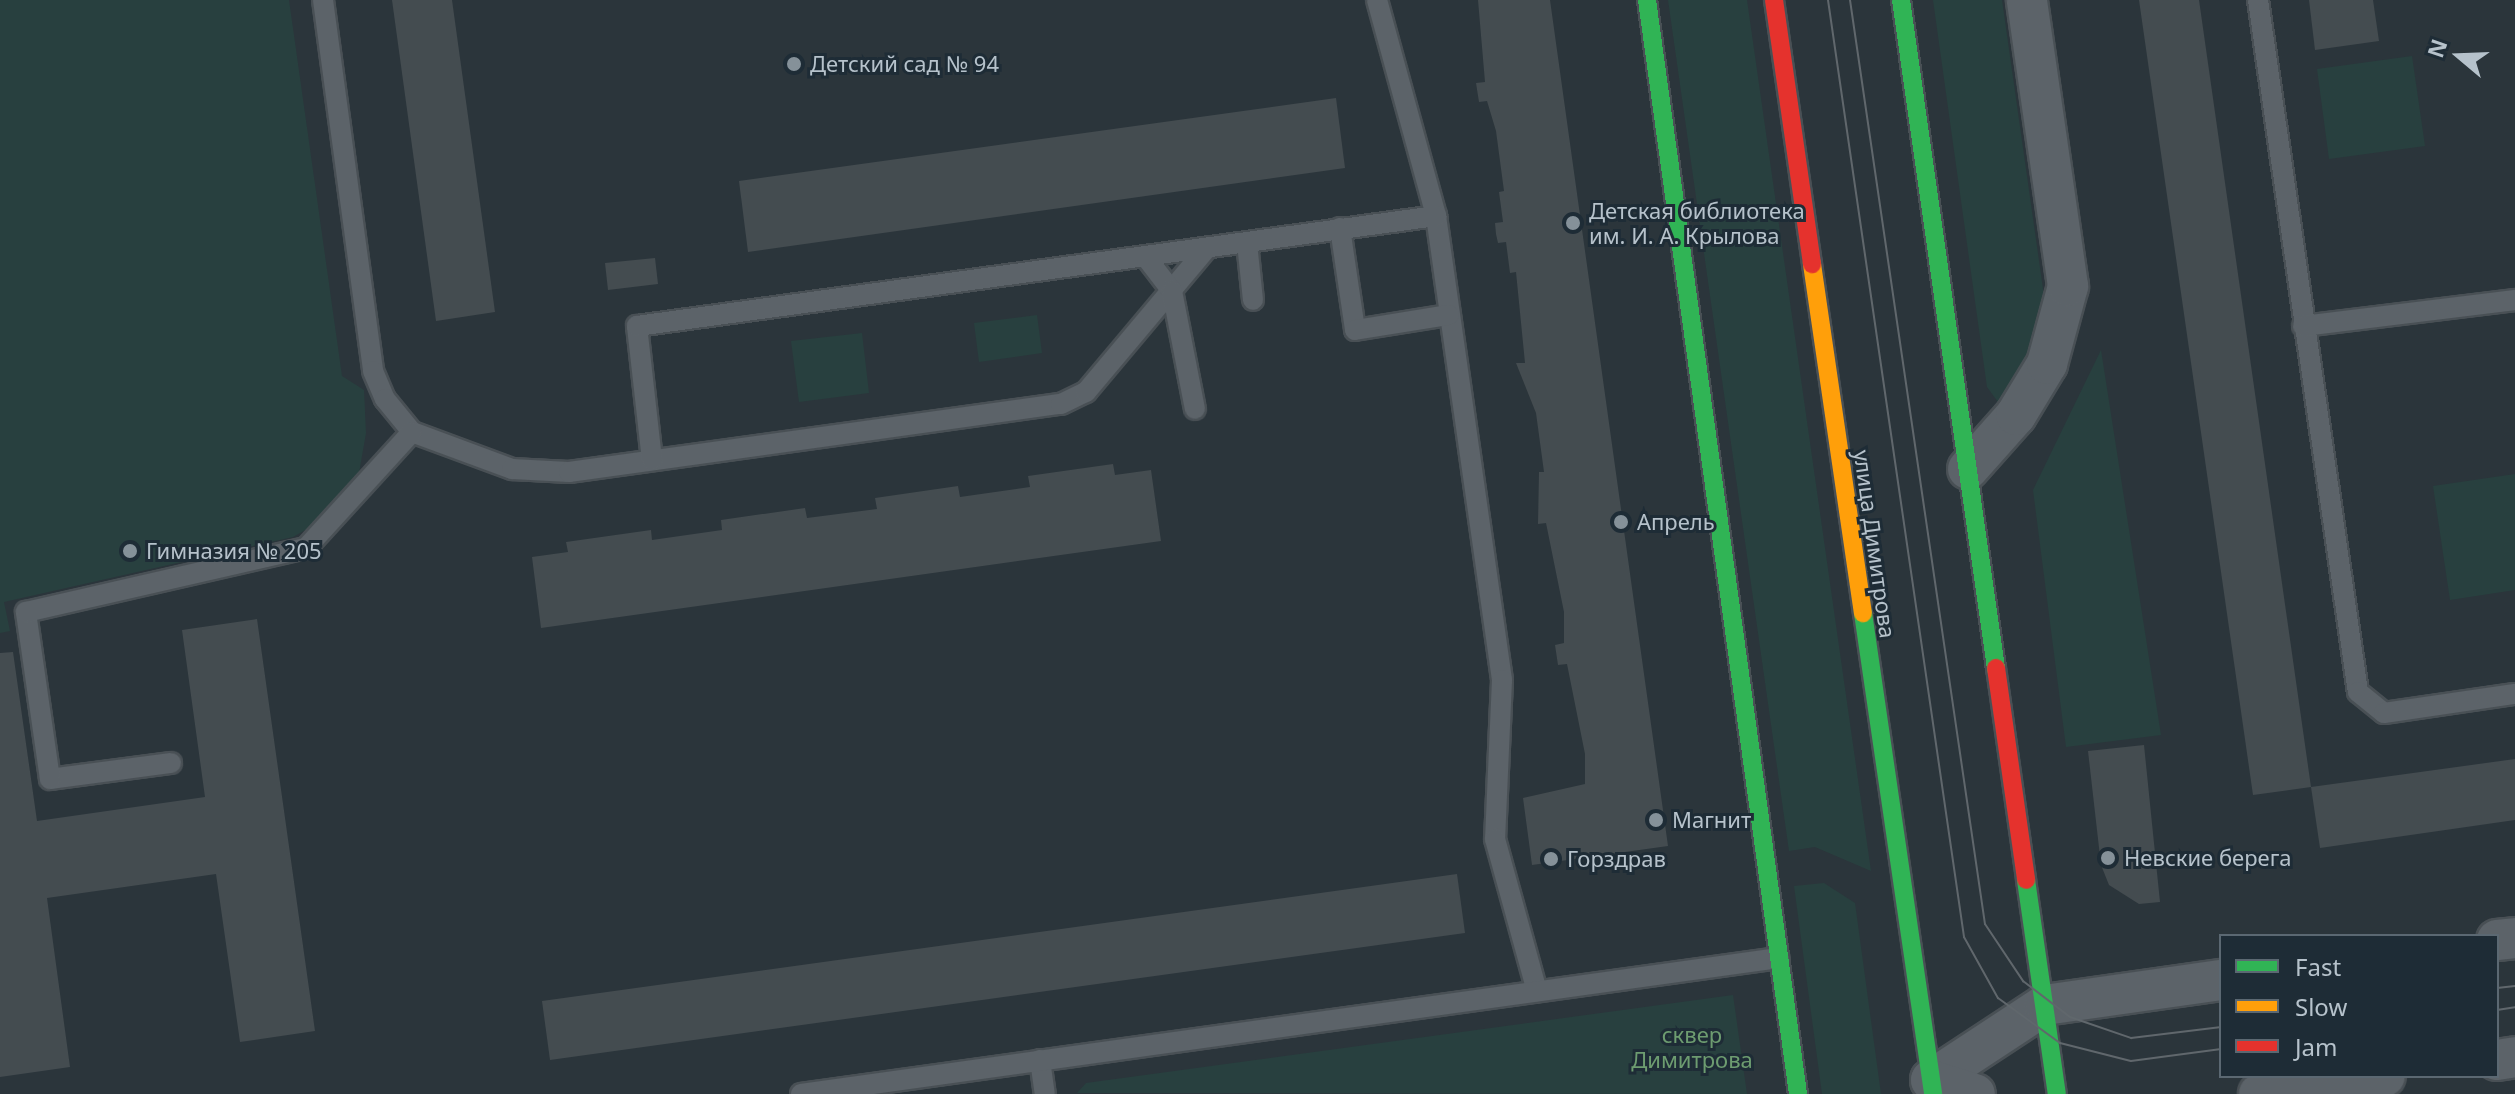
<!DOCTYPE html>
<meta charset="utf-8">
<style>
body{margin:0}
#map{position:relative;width:2515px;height:1094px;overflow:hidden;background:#2b353b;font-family:"Noto Sans",sans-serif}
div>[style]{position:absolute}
.green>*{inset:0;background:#28403f}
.building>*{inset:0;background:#444c50}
.roads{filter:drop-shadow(2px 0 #495055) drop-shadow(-2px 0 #495055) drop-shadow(0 2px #495055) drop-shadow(0 -2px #495055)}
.lane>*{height:20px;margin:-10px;padding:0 10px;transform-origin:10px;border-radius:10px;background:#5c6369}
.street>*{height:40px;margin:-20px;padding:0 20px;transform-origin:20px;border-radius:20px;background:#5c6369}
.fast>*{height:18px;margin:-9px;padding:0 9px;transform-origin:9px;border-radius:9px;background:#30b455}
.slow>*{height:18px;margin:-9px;padding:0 9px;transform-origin:9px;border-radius:9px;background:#ff9f0a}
.jam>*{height:18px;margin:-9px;padding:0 9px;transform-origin:9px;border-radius:9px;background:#e5322d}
.tram>*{height:2px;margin:-1px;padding:0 1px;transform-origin:1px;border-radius:1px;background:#60676c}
.dots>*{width:22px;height:22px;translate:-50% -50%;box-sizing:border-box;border:4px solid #1e2c36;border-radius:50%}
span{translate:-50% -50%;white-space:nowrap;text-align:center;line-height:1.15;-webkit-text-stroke:6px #1e2c36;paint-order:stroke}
.poi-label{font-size:22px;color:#b6c2cb}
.left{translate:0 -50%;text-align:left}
.street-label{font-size:22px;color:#b6c2cb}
.park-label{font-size:22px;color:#6d9c70}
.legend{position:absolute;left:2219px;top:934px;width:280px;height:144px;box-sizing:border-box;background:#1e2c36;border:2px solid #5b6872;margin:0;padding:10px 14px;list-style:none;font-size:24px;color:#b6c2cb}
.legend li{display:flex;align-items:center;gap:16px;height:40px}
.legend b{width:40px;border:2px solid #5b6872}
.north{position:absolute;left:2419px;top:16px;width:80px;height:80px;-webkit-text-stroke:6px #1e2c36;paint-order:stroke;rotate:289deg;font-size:22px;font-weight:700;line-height:32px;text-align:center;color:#b6c2cb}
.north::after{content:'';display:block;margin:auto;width:28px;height:36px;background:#b6c2cb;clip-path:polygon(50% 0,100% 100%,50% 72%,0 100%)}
</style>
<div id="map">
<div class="green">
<div style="clip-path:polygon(0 0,289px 0,342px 376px,364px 390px,366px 433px,359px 473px,316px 524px,293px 537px,4px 602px,10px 631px,0 633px)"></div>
<div style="clip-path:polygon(1668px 0,1747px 0,1871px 871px,1815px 847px,1789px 851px)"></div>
<div style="clip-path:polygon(1933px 0,2002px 0,2045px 303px,2027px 358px,1998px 402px,1987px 387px)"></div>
<div style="clip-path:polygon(2412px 56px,2425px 146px,2329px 159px,2317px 69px)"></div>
<div style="clip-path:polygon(1037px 315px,1042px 353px,979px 362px,974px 323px)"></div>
<div style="clip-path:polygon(862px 333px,869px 393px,799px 402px,791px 341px)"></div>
<div style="clip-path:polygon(2101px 350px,2161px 735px,2066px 747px,2033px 490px)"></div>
<div style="clip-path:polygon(2515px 474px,2515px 590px,2450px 600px,2433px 486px)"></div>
<div style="clip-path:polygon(1824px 883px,1855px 903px,1881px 1094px,1822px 1094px,1794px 886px)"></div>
<div style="clip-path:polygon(1733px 995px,1747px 1094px,1077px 1093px,1086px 1083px)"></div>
</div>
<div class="building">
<div style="clip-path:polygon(392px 0,452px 0,495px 312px,436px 321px)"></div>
<div style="clip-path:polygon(1478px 0,1550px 0,1668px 846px,1532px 865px,1523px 798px,1585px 784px,1585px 754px,1567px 664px,1558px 665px,1555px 645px,1564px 643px,1564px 612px,1546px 523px,1538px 524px,1539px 472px,1544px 472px,1536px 413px,1516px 363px,1525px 363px,1516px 272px,1510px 273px,1506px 242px,1498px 243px,1496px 234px,1495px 223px,1503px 222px,1499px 192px,1504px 191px,1496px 131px,1487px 101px,1479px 102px,1476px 83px,1485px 82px)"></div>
<div style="clip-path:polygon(2139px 0,2199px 0,2311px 787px,2253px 795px)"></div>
<div style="clip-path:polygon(2309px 0,2373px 0,2379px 41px,2315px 50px)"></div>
<div style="clip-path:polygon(1336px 98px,1345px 168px,748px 252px,739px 181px)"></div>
<div style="clip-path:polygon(655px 258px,658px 284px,608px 290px,605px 263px)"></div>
<div style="clip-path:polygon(1113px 464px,1115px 475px,1151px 470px,1161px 541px,541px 628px,532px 557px,568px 552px,566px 542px,651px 530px,652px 540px,722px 530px,721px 520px,805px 508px,807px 518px,877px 509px,875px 498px,958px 486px,960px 497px,1030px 487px,1028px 476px)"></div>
<div style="clip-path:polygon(257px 619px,315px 1031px,240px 1042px,216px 874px,47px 898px,70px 1067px,0 1077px,0 653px,13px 652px,37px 821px,205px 797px,182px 630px)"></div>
<div style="clip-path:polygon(2144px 745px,2160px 902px,2139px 904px,2109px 885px,2101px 865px,2088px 751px)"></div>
<div style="clip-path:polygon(2515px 759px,2515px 820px,2320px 848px,2311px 787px)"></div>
<div style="clip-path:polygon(1457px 874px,1465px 933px,550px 1060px,542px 1001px)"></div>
</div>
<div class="roads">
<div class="lane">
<div style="left:323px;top:0;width:374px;rotate:82.3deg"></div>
<div style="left:373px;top:371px;width:30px;rotate:67deg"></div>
<div style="left:385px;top:399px;width:43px;rotate:50.7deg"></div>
<div style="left:412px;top:432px;width:107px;rotate:20.3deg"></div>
<div style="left:512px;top:469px;width:57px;rotate:3deg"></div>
<div style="left:569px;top:472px;width:497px;rotate:-7.9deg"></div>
<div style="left:1061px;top:404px;width:28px;rotate:-26deg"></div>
<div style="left:1086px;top:392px;width:187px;rotate:-50deg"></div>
<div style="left:1377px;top:0;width:224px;rotate:74.7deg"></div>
<div style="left:1436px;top:216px;width:469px;rotate:81.9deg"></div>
<div style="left:1502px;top:680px;width:159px;rotate:92.5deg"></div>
<div style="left:1495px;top:839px;width:158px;rotate:74.6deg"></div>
<div style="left:2258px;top:0;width:699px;rotate:81.78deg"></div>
<div style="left:2358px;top:692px;width:33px;rotate:39deg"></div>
<div style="left:2384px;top:713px;width:132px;rotate:-8.3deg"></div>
<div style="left:1340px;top:228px;width:103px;rotate:81.6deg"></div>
<div style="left:1355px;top:330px;width:95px;rotate:-9.1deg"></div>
<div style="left:1247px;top:243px;width:57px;rotate:84deg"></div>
<div style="left:1145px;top:256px;width:44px;rotate:52.4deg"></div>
<div style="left:1172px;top:291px;width:120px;rotate:79deg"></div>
<div style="left:2303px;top:326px;width:214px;rotate:-7deg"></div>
<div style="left:652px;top:460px;width:135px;rotate:-96.4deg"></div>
<div style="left:637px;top:326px;width:807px;rotate:-7.84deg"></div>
<div style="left:171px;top:763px;width:122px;rotate:172.5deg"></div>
<div style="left:50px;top:779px;width:169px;rotate:-98.2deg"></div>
<div style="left:26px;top:612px;width:287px;rotate:-12.9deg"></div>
<div style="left:306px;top:548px;width:157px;rotate:-47.6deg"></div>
<div style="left:1040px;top:1060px;width:34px;rotate:82deg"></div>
<div style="left:801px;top:1094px;width:987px;rotate:-7.92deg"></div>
</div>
<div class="street">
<div style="left:1968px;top:469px;width:72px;rotate:-48.4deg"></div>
<div style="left:2016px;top:415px;width:60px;rotate:-58.7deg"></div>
<div style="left:2047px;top:364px;width:81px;rotate:-74.9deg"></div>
<div style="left:2068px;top:286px;width:289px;rotate:-98.2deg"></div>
<div style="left:2497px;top:940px;width:18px;rotate:-6deg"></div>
<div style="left:2497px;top:1060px;width:18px;rotate:-9deg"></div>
<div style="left:1931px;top:1080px;width:136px;rotate:-33.3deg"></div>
<div style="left:2045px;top:1005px;width:178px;rotate:-8.1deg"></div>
<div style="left:1931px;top:1080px;width:46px;rotate:17.7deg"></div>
<div style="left:2259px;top:1094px;width:127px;rotate:-8.1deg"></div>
</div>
<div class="fast">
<div style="left:1647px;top:0;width:1104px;rotate:82.14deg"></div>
<div style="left:1901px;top:0;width:675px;rotate:81.91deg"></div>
<div style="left:1863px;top:613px;width:486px;rotate:81.7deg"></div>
<div style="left:2026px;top:880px;width:216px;rotate:81.8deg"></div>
</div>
<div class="slow">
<div style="left:1812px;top:264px;width:353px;rotate:81.7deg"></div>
</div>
<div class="jam">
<div style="left:1774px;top:0;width:267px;rotate:81.8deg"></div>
<div style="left:1996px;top:668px;width:214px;rotate:81.9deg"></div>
</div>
</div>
<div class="tram">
<div style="left:1828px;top:0;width:947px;rotate:81.74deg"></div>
<div style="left:1964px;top:937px;width:70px;rotate:60.9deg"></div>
<div style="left:1998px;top:998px;width:77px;rotate:36deg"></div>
<div style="left:2060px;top:1043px;width:73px;rotate:14.2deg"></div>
<div style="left:2131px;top:1061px;width:91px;rotate:-7.6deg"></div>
<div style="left:1850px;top:0;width:934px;rotate:81.69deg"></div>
<div style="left:1985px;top:924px;width:69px;rotate:56.3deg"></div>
<div style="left:2023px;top:981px;width:59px;rotate:37.5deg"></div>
<div style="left:2070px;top:1017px;width:65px;rotate:19deg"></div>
<div style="left:2131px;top:1038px;width:91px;rotate:-7deg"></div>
<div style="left:2497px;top:988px;width:18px;rotate:-6deg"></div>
<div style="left:2497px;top:1010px;width:18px;rotate:-9deg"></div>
</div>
<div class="dots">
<div style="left:794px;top:64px;background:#859199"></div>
<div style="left:1573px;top:223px;background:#859199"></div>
<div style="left:1621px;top:522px;background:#859199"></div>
<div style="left:130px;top:551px;background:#859199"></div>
<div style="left:1656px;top:820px;background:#859199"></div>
<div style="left:2108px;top:858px;background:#859199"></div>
<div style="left:1551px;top:859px;background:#859199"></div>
</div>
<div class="poi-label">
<span class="left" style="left:810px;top:64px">Детский сад № 94</span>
<span class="left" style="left:1589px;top:223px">Детская библиотека<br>им. И. А. Крылова</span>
<span class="left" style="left:1637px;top:522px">Апрель</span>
<span class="left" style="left:146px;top:551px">Гимназия № 205</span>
<span class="left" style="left:1672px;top:820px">Магнит</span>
<span class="left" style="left:2124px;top:858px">Невские берега</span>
<span class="left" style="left:1567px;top:859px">Горздрав</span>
</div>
<div class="street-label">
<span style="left:1875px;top:544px;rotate:82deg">улица Димитрова</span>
</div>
<div class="park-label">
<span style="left:1692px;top:1047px">сквер<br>Димитрова</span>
</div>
<ul class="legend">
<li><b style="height:10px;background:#30b455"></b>Fast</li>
<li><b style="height:10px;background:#ff9f0a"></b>Slow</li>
<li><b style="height:10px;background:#e5322d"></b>Jam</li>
</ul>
<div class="north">N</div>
</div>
